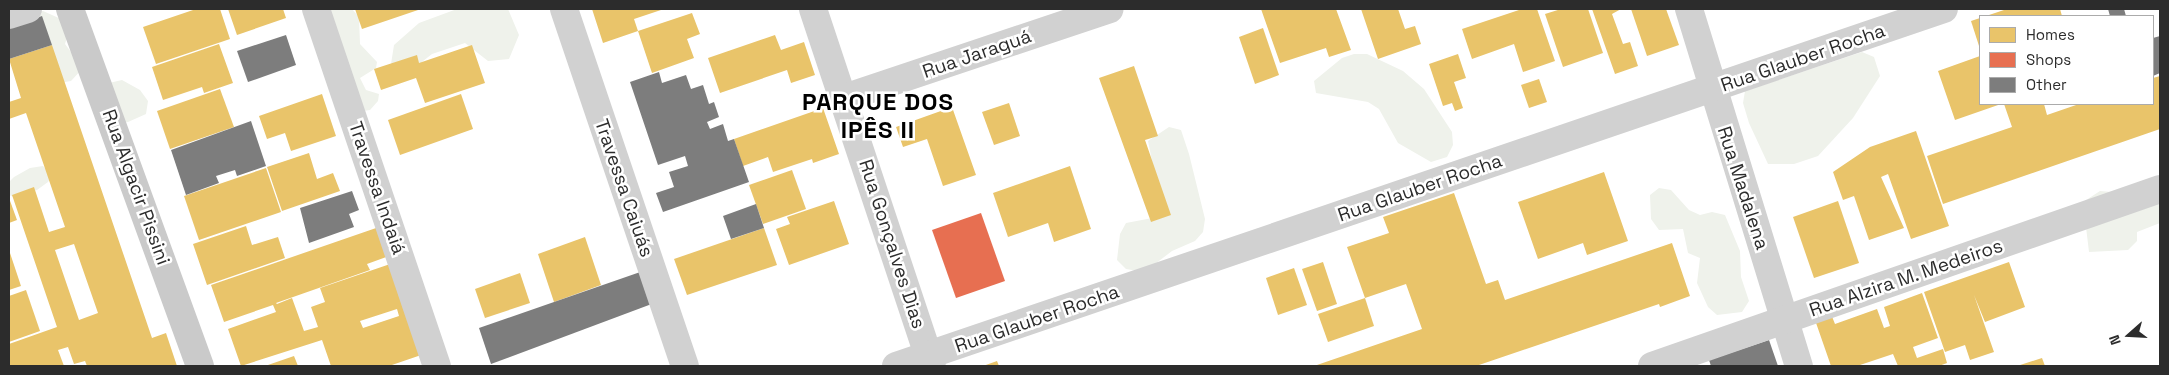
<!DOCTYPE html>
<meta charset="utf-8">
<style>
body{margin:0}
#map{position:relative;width:2169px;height:375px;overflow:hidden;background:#fff;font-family:"Space Grotesk",sans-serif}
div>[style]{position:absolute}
.green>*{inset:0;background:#eff2eb}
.homes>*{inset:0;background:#e9c46a}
.shops>*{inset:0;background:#e76f51}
.building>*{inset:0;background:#7d7d7d}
.street>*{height:28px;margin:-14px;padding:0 14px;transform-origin:14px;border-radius:14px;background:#d1d1d1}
.secondary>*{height:28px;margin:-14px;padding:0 14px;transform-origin:14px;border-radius:14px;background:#cacaca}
span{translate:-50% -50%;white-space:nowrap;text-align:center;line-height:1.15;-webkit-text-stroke:5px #fff;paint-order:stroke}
.street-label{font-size:19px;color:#2c2c2c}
.district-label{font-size:24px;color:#000;font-weight:700;letter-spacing:1px}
.frame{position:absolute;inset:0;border:10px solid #2c2c2c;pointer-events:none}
.legend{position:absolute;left:1979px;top:15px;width:175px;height:90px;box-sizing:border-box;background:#fff;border:1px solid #ababab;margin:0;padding:6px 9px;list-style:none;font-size:15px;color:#2c2c2c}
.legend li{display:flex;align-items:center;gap:10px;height:25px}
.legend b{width:25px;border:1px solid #ababab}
.north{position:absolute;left:2104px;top:310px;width:50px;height:50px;-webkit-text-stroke:4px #fff;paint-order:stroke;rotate:251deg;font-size:14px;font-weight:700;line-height:20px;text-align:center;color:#2c2c2c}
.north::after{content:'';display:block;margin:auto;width:18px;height:22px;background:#2c2c2c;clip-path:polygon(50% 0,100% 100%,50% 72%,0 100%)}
</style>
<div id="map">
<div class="green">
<div style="clip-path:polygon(311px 9px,352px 9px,359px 17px,360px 44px,377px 62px,376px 68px,360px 78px,366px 90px,379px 94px,378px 101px,370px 110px,363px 111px)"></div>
<div style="clip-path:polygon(457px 9px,508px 9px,519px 35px,509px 59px,488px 61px,465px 43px,432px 54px,409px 72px,391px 64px,394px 45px,419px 23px)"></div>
<div style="clip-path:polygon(43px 11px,61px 19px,69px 31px,65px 44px,83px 68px,71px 81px,59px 83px,37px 12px)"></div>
<div style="clip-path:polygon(1862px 52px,1874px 57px,1880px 76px,1853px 118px,1818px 156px,1794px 164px,1768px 164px,1749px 123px,1743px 103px,1745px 91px)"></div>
<div style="clip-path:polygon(1354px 54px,1367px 54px,1403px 71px,1424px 89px,1452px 132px,1453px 145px,1447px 157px,1431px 162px,1398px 143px,1379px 109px,1368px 102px,1316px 93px,1314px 81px,1342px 58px)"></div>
<div style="clip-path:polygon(122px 80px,140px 90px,148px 101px,146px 114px,128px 122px,122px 123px,109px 83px)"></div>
<div style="clip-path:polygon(1169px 127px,1181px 130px,1189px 154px,1205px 219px,1203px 232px,1195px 241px,1172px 251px,1151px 267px,1138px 271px,1126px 269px,1117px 260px,1120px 234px,1126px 223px,1163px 216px,1148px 141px)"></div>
<div style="clip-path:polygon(43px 166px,52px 176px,48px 182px,37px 190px,14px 197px,9px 195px,9px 182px,14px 177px,30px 168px)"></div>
<div style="clip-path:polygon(1659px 188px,1671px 190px,1689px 210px,1700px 215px,1712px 212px,1725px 215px,1740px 251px,1741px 277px,1749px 301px,1742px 312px,1717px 315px,1708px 307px,1697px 283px,1700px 258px,1688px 253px,1683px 229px,1659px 230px,1651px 219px,1650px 195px)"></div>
<div style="clip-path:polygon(2100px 191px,2160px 196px,2160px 223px,2137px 232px,2137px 241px,2128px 250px,2089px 252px,2083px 202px)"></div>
</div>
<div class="homes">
<div style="clip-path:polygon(196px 9px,220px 9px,230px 39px,156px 64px,143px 27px)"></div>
<div style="clip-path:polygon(228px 9px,283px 9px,286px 18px,237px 35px)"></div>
<div style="clip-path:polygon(355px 9px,421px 9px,362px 29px)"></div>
<div style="clip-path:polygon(592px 9px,664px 9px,634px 19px,638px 31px,603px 43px)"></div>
<div style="clip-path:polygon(1261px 9px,1336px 9px,1351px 50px,1329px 57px,1326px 48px,1280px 63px)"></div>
<div style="clip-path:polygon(1361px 9px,1398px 9px,1405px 29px,1415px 26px,1421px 44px,1378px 59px)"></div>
<div style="clip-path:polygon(1522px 9px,1537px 9px,1555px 61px,1523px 72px,1514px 44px,1472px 59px,1462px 29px)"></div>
<div style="clip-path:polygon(1561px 9px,1588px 9px,1603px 53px,1563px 67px,1545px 14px)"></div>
<div style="clip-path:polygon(1592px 9px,1621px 9px,1612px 14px,1623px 44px,1630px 42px,1638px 66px,1615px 74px)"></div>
<div style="clip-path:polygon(1631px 9px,1666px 9px,1679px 45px,1647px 56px)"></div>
<div style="clip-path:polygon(2007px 9px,2060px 9px,2062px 16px,1986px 16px)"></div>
<div style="clip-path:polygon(692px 13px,700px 34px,687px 39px,694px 58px,652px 73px,638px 31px)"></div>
<div style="clip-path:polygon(1980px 18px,1980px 49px,1971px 21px)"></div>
<div style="clip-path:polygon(1263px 28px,1279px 75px,1255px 84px,1239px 37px)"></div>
<div style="clip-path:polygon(775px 35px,781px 50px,804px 42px,815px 75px,791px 83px,787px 70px,720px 93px,708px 58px)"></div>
<div style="clip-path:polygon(219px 44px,233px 83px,204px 93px,202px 87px,163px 100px,152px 67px)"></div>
<div style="clip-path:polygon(evenodd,52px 45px,152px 338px,166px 333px,177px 366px,87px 366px,85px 361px,74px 364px,68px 347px,58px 350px,64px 366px,9px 366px,9px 344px,57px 327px,12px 195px,34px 187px,49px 232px,65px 227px,26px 113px,9px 119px,9px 102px,21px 98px,9px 59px,52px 45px,74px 244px,98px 313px,79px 320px,55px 250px,74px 244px)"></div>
<div style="clip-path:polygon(472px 45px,485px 83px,425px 103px,416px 78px,381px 90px,374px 69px,417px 55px,419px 63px)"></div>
<div style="clip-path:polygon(1458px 54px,1466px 78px,1454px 82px,1463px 108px,1455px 111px,1452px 103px,1443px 106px,1429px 64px)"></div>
<div style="clip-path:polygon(1980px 56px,1980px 104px,2001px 104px,1955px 120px,1938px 71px)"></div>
<div style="clip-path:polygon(1134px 66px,1158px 136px,1145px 140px,1171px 215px,1151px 222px,1099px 78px)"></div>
<div style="clip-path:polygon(2160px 76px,2160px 129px,1943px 204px,1927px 156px,2012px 127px,2004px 104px,2044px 104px,2047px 115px,2079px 104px,2153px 104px,2153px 78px)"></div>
<div style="clip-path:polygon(1539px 79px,1547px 102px,1529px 108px,1521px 85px)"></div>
<div style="clip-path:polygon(220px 89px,234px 127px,170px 149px,157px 111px)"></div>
<div style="clip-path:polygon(322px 94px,336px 136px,291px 151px,285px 133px,267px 139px,259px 116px)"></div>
<div style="clip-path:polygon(461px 94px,473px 129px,400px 155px,388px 120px)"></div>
<div style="clip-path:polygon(1009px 103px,1020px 136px,994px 145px,982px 112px)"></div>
<div style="clip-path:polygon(952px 107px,976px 175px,943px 186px,927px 139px,903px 147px,896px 127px)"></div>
<div style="clip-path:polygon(823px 108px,839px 154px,813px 163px,812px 159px,773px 172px,768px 157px,743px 166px,734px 139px)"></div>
<div style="clip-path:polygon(1916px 131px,1949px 226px,1911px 239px,1888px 174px,1881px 177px,1904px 228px,1869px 240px,1854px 196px,1843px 200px,1833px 172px,1870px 147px)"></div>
<div style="clip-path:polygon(309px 153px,317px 179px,333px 173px,340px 191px,282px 211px,267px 167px)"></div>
<div style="clip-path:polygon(1070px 166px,1091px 229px,1054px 242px,1048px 223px,1008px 237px,993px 193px)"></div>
<div style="clip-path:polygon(266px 168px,281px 212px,199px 240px,184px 196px)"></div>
<div style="clip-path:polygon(792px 170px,806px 209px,763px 224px,749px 185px)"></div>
<div style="clip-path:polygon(1604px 172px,1628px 241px,1587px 255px,1583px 243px,1538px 259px,1518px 202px)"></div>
<div style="clip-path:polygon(1454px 193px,1486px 284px,1498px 280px,1505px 300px,1672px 243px,1690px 296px,1660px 307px,1659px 304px,1476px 366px,1314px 366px,1422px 329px,1406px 284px,1365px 298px,1347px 247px,1389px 233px,1383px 217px)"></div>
<div style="clip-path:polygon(9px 198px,17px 220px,9px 223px)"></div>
<div style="clip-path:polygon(834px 201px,849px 244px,789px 265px,776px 229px,790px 224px,787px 217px)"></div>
<div style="clip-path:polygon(1838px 201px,1859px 263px,1814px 278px,1793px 217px)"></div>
<div style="clip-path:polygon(246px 226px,252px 245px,278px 237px,285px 258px,207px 285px,193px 244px)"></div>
<div style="clip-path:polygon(evenodd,379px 227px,389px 256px,367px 264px,370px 270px,276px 303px,277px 304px,292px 298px,304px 331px,318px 327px,311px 307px,325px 302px,320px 288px,396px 262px,427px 353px,389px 366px,331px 366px,322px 340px,241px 366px,228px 329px,276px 312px,273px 305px,224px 322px,211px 285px,379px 227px,397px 309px,399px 316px,363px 328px,360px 321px,397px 309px)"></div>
<div style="clip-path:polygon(764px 228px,777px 265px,687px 295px,674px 259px)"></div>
<div style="clip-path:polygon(585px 237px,601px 285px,554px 302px,538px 254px)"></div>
<div style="clip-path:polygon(9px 250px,21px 286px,9px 290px)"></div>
<div style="clip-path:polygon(1323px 262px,1337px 304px,1317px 311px,1302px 269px)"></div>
<div style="clip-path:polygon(2009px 262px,2025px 307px,1985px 322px,1974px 295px,1994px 352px,1970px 360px,1965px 345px,1945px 352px,1924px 292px)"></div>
<div style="clip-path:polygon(1294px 268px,1307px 305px,1278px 315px,1266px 278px)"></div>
<div style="clip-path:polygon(520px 273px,530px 303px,485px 318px,475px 289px)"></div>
<div style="clip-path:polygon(26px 290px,40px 331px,9px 342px,9px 296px)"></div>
<div style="clip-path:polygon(1922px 293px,1938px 338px,1913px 347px,1917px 358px,1943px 349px,1947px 363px,1939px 366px,1898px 366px,1893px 354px,1857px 366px,1831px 366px,1815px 320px,1831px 314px,1835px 324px,1877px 309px,1884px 328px,1890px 326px,1884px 307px)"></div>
<div style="clip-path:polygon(1365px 298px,1374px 326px,1328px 342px,1318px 314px)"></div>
<div style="clip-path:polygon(294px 356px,298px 366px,265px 366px)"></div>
<div style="clip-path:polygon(2042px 358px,2045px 366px,2017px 366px)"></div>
<div style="clip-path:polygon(997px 361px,999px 366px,983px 366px)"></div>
</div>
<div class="shops">
<div style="clip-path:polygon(981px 213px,1005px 281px,956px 298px,932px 230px)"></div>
</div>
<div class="building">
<div style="clip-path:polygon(2108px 9px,2124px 9px,2126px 16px,2110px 16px)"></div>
<div style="clip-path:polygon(42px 16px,52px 45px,9px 59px,9px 28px)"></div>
<div style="clip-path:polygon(286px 35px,296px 65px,248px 82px,237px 51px)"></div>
<div style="clip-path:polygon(2160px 36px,2160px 73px,2153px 76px,2153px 38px)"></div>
<div style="clip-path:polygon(659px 72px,662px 83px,686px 75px,691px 89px,703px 85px,709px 104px,714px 102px,719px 117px,707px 122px,710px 129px,723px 124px,728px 141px,734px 139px,749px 182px,663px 212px,656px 193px,674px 187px,669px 172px,688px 166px,685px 156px,658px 165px,630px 82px)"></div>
<div style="clip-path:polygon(251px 121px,266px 166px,237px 176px,235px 170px,216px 176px,219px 183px,186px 195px,171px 150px)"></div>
<div style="clip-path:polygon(352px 191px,359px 210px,349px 214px,354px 227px,309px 243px,300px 208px)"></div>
<div style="clip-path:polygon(756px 204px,764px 228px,731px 239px,723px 216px)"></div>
<div style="clip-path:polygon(646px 270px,657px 302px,491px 364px,479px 328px)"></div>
<div style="clip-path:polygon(1769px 340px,1778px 366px,1711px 366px,1709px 360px)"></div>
</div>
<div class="street">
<div style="left:316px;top:9px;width:377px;rotate:71.3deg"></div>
<div style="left:564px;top:9px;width:377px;rotate:71.3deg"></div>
<div style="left:813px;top:9px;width:376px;rotate:71.6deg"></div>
<div style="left:1689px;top:9px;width:374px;rotate:72.9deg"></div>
<div style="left:9px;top:15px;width:20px;rotate:-18deg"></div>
<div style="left:844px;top:98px;width:280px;rotate:-18.5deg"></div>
<div style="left:896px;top:366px;width:1107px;rotate:-18.81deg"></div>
<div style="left:1652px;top:366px;width:538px;rotate:-19.21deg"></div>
</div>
<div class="secondary">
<div style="left:70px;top:9px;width:380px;rotate:70deg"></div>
</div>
<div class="street-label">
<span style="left:977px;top:54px;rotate:-19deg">Rua Jaraguá</span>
<span style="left:1803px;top:58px;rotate:-19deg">Rua Glauber Rocha</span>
<span style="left:136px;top:187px;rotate:70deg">Rua Algacir Pissini</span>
<span style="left:377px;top:188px;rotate:71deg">Travessa Indaiá</span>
<span style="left:624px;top:188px;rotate:71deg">Travessa Caiuás</span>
<span style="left:1420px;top:188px;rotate:-19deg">Rua Glauber Rocha</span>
<span style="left:1743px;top:188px;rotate:72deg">Rua Madalena</span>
<span style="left:892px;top:244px;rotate:72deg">Rua Gonçalves Dias</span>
<span style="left:1906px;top:278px;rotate:-19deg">Rua Alzira M. Medeiros</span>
<span style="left:1037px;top:319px;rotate:-19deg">Rua Glauber Rocha</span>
</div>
<div class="district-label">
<span style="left:878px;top:116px">PARQUE DOS<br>IPÊS II</span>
</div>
<div class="frame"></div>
<ul class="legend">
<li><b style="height:14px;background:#e9c46a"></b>Homes</li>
<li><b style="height:14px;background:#e76f51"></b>Shops</li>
<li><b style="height:14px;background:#7d7d7d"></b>Other</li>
</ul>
<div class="north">N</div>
</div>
